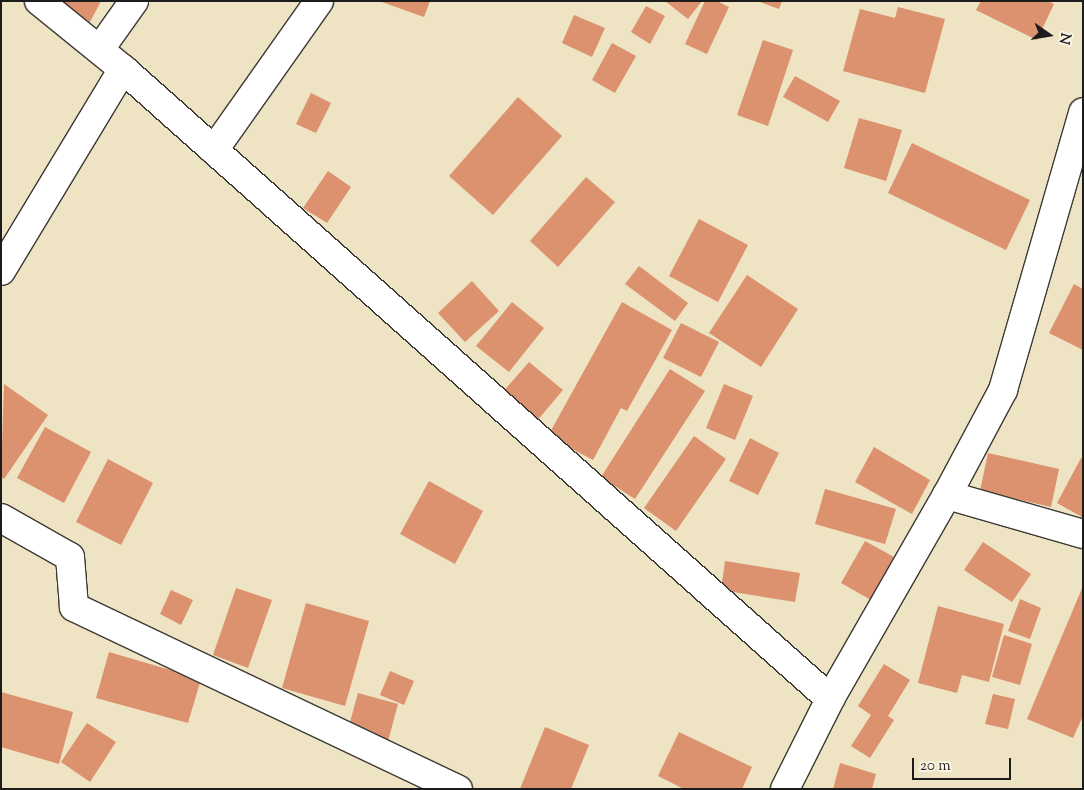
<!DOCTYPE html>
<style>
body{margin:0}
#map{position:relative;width:1084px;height:790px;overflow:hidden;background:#eee3c2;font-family:"Sorts Mill Goudy",serif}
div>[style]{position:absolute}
.building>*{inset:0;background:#dc916f}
.roads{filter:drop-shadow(1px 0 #3c3a35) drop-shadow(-1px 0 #3c3a35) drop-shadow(0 1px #3c3a35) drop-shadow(0 -1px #3c3a35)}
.minor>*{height:28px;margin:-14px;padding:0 14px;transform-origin:14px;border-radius:14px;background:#fff}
span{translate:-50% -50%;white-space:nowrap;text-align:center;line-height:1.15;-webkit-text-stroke:5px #fcf5e5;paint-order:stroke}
.frame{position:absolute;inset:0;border:2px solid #1c1c1c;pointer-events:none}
.north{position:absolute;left:1024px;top:10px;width:50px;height:50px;-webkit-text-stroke:4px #fcf5e5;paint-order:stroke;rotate:103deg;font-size:14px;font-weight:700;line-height:20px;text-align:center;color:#1c1c1c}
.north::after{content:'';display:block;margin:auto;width:18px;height:22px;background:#1c1c1c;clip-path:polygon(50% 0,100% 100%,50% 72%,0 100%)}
.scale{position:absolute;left:912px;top:758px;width:99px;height:22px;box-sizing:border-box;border:2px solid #1c1c1c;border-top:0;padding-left:6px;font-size:15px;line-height:18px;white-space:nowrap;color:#1c1c1c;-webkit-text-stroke:4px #fcf5e5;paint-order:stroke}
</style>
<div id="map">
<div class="building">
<div style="clip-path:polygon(55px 1px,101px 1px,90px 22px)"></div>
<div style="clip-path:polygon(379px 1px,430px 1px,424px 17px)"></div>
<div style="clip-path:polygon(665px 1px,702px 1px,688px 19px)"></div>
<div style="clip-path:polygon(705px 1px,717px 1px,729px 7px,707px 54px,685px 44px)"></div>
<div style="clip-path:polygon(757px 1px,782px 1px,779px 9px)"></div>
<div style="clip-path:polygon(981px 1px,1048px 1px,1054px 4px,1037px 40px,976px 10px)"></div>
<div style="clip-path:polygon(646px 6px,665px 16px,650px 44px,631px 32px)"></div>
<div style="clip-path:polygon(898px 7px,945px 19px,925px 93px,843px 71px,860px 9px,895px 18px)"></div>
<div style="clip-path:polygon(574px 15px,605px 28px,592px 57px,562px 43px)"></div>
<div style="clip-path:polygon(763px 40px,793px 50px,768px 126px,737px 115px)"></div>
<div style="clip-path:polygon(612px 43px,636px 56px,615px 93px,592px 80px)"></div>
<div style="clip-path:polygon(795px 76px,840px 101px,828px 122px,783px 97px)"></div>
<div style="clip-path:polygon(311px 93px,331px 103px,316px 133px,296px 124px)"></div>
<div style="clip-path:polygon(518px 97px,562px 136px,493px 215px,449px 176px)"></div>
<div style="clip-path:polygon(859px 118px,902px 130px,886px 181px,844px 168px)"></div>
<div style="clip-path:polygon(912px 143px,1030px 200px,1006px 250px,888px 193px)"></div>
<div style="clip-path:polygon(328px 171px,351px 187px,327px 223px,303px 208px)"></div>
<div style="clip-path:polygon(586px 177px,615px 202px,558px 267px,530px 241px)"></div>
<div style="clip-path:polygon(699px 219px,748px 245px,718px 302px,669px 276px)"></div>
<div style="clip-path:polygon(639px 266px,688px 303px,675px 321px,625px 284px)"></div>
<div style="clip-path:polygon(747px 275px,798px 309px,761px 367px,709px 333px)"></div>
<div style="clip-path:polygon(472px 281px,499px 311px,465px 342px,438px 313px)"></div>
<div style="clip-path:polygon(1074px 284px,1083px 289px,1083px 350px,1049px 333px)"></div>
<div style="clip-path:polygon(512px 302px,544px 328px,509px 372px,476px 346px)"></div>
<div style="clip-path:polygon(622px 302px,672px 330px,627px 411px,621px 408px,593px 460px,548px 436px)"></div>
<div style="clip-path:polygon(681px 323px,719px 342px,701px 377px,663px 358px)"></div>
<div style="clip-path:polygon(529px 362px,563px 390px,536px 422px,502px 393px)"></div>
<div style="clip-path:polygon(670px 369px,705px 391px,635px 499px,601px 477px)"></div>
<div style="clip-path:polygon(4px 384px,48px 415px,4px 479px,1px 477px)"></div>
<div style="clip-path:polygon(724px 384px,753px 396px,735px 440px,706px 428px)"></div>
<div style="clip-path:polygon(45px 427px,91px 452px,64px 503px,17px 478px)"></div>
<div style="clip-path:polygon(694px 436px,726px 459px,676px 531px,644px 508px)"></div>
<div style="clip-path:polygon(750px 438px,779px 453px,758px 495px,729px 481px)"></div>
<div style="clip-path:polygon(874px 447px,930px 480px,912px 514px,855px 482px)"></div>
<div style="clip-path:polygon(988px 453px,1059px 469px,1051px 507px,980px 491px)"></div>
<div style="clip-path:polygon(1081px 458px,1083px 459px,1082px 517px,1057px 503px)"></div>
<div style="clip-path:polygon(108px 459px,153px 483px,121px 545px,76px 522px)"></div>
<div style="clip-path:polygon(429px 481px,483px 511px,455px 564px,400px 534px)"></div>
<div style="clip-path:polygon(825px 489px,896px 509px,885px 544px,815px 524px)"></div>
<div style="clip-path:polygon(865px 541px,894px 557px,871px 600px,841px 583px)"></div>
<div style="clip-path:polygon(983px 542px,1031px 574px,1012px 602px,964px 570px)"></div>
<div style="clip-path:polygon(725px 561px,800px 573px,795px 602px,721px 590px)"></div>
<div style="clip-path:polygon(1083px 586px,1083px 716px,1073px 738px,1027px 719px)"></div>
<div style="clip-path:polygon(236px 588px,272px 600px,248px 668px,213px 655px)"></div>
<div style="clip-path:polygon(171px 590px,193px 600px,181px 625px,160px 614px)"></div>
<div style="clip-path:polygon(1020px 599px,1041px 608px,1030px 639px,1008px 631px)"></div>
<div style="clip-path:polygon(306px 603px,369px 621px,345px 706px,282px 688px)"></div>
<div style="clip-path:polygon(938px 606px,1004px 624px,989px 682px,962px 675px,957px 693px,918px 683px)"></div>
<div style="clip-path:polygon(1004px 635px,1032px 644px,1020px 685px,992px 677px)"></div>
<div style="clip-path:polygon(109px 652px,201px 679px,188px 723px,96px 698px)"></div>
<div style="clip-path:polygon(884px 664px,910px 680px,888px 716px,894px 720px,870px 758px,851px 746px,871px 715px,858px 706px)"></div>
<div style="clip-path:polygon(390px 671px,414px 681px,404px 705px,380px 695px)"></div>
<div style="clip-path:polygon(1px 692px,73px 712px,59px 764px,1px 747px)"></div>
<div style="clip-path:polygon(358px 693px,398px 704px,387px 745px,347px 733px)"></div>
<div style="clip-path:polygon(993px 694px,1015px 699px,1008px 729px,985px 724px)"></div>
<div style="clip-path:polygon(87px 723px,116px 742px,90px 782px,61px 762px)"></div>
<div style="clip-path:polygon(545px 727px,589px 745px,571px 789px,520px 789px)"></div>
<div style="clip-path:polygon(679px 732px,752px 767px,742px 789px,684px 789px,658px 776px)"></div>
<div style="clip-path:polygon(840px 763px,876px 774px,872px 789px,833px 789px)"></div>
</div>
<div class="roads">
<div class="minor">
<div style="left:39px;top:1px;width:108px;rotate:39deg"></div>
<div style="left:123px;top:69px;width:947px;rotate:41.7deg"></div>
<div style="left:100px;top:49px;width:59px;rotate:-54.7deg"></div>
<div style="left:214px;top:150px;width:182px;rotate:-54.8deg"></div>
<div style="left:1px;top:271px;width:236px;rotate:-58.9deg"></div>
<div style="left:947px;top:495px;width:141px;rotate:16deg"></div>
<div style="left:1px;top:518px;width:79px;rotate:29.5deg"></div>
<div style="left:70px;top:557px;width:50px;rotate:85.4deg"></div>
<div style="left:74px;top:607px;width:425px;rotate:25.4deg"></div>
<div style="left:785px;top:789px;width:101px;rotate:-63.4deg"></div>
<div style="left:830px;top:699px;width:235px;rotate:-60.2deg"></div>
<div style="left:947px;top:495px;width:119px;rotate:-61.9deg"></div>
<div style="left:1003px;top:390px;width:289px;rotate:-73.9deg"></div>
</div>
</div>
<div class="frame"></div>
<div class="north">N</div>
<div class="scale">20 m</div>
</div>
